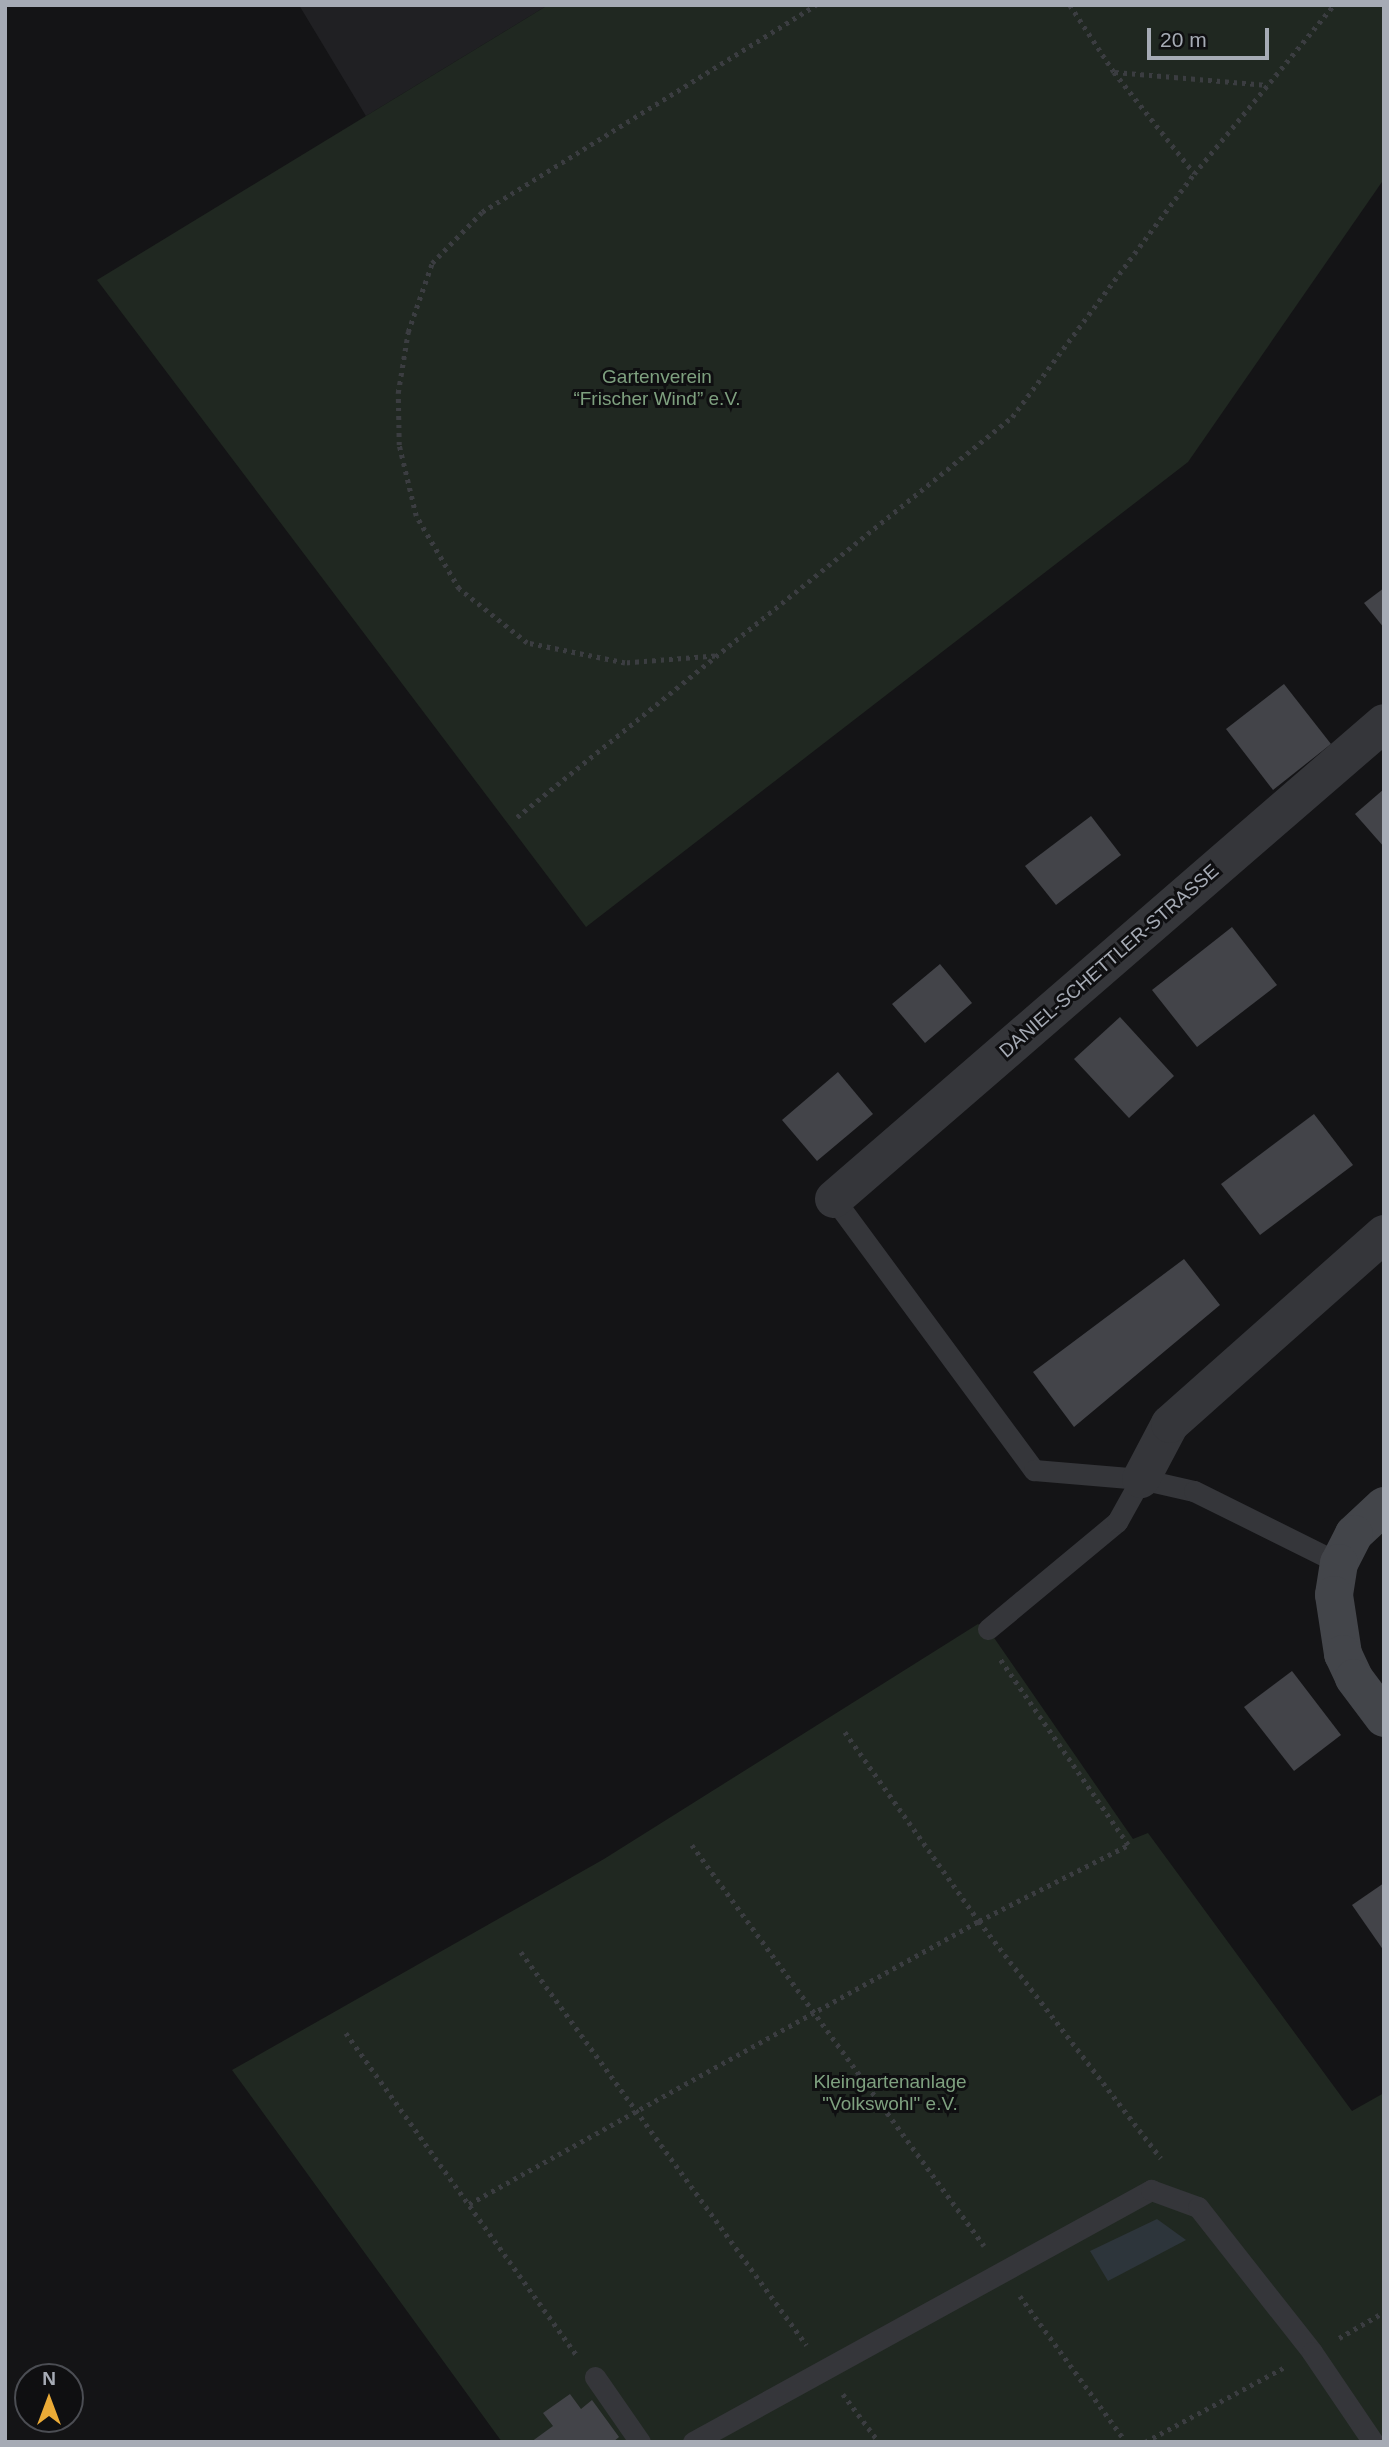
<!DOCTYPE html>
<meta charset="utf-8">
<style>
body{margin:0}
#map{position:relative;width:1389px;height:2447px;overflow:hidden;background:#141416;font-family:Arial,sans-serif}
div>[style]{position:absolute}
.built>*{inset:0;background:#202023}
.green>*{inset:0;background:#202821}
.water>*{inset:0;background:#2d353b}
.building>*{inset:0;background:#434449}
.path>*{height:4.5px;margin-top:-2.25px;transform-origin:0;background:repeating-linear-gradient(90deg,#3b3d41 0 3.5px,transparent 0 8.5px)}
.lane>*{height:21px;margin:-10.5px;padding:0 10.5px;transform-origin:10.5px;border-radius:10.5px;background:#35363a}
.street>*{height:38px;margin:-19px;padding:0 19px;transform-origin:19px;border-radius:19px;background:#35363a}
.secondary>*{height:38px;margin:-19px;padding:0 19px;transform-origin:19px;border-radius:19px;background:#43454a}
span{translate:-50% -50%;white-space:nowrap;text-align:center;line-height:1.15;-webkit-text-stroke:6px #0f0f11;paint-order:stroke}
.park-label{font-size:19px;color:#7ea07f}
.street-label{font-size:19px;color:#a6abb5}
.frame{position:absolute;inset:0;border:7px solid #a6abb5;pointer-events:none}
.north{position:absolute;left:14px;top:2363px;width:70px;height:70px;box-sizing:border-box;background:#0f0f11;border:2px solid #4b4d53;border-radius:50%;rotate:0deg;font-size:19px;font-weight:700;line-height:28px;text-align:center;color:#a6abb5}
.north::after{content:'';display:block;margin:auto;width:24px;height:32px;background:#ebab37;clip-path:polygon(50% 0,100% 100%,50% 72%,0 100%)}
.scale{position:absolute;left:1147px;top:28px;width:122px;height:32px;box-sizing:border-box;border:4px solid #a6abb5;border-top:0;padding-left:9px;font-size:21px;line-height:24px;white-space:nowrap;color:#a6abb5;-webkit-text-stroke:5px #0f0f11;paint-order:stroke}
</style>
<div id="map">
<div class="built">
<div style="clip-path:polygon(299px 5px,548px 5px,366px 116px)"></div>
</div>
<div class="green">
<div style="clip-path:polygon(548px 5px,1384px 5px,1384px 179px,1188px 462px,586px 927px,97px 280px)"></div>
<div style="clip-path:polygon(978px 1624px,988px 1629px,1133px 1839px,1148px 1833px,1352px 2111px,1384px 2093px,1384px 2442px,502px 2442px,232px 2070px,604px 1859px)"></div>
</div>
<div class="water">
<div style="clip-path:polygon(1157px 2219px,1186px 2240px,1108px 2281px,1090px 2251px)"></div>
</div>
<div class="building">
<div style="clip-path:polygon(1384px 588px,1384px 628px,1364px 603px)"></div>
<div style="clip-path:polygon(1284px 684px,1331px 744px,1273px 790px,1226px 729px)"></div>
<div style="clip-path:polygon(1384px 789px,1384px 847px,1355px 814px)"></div>
<div style="clip-path:polygon(1091px 816px,1121px 855px,1056px 905px,1025px 866px)"></div>
<div style="clip-path:polygon(1232px 927px,1277px 985px,1197px 1047px,1152px 990px)"></div>
<div style="clip-path:polygon(940px 964px,972px 1003px,925px 1043px,892px 1004px)"></div>
<div style="clip-path:polygon(1120px 1017px,1174px 1076px,1129px 1118px,1074px 1059px)"></div>
<div style="clip-path:polygon(838px 1072px,873px 1114px,817px 1161px,782px 1120px)"></div>
<div style="clip-path:polygon(1314px 1114px,1353px 1165px,1260px 1235px,1221px 1184px)"></div>
<div style="clip-path:polygon(1184px 1259px,1220px 1305px,1074px 1427px,1033px 1372px)"></div>
<div style="clip-path:polygon(1292px 1671px,1341px 1735px,1294px 1771px,1244px 1707px)"></div>
<div style="clip-path:polygon(1384px 1883px,1384px 1951px,1352px 1905px)"></div>
<div style="clip-path:polygon(570px 2394px,581px 2409px,592px 2400px,619px 2437px,613px 2442px,531px 2442px,553px 2426px,543px 2413px)"></div>
</div>
<div class="path">
<div style="left:1070px;top:5px;width:80px;rotate:56.7deg"></div>
<div style="left:1114px;top:72px;width:129px;rotate:51.6deg"></div>
<div style="left:1115px;top:72px;width:153px;rotate:4.9deg"></div>
<div style="left:715px;top:656px;width:90px;rotate:175.6deg"></div>
<div style="left:625px;top:663px;width:100px;rotate:-168.5deg"></div>
<div style="left:527px;top:643px;width:87px;rotate:-141.5deg"></div>
<div style="left:459px;top:589px;width:85px;rotate:-120.5deg"></div>
<div style="left:416px;top:516px;width:73px;rotate:-103.5deg"></div>
<div style="left:399px;top:445px;width:52px;rotate:-91.1deg"></div>
<div style="left:398px;top:393px;width:62px;rotate:-80.7deg"></div>
<div style="left:408px;top:332px;width:73px;rotate:-70.8deg"></div>
<div style="left:432px;top:263px;width:71px;rotate:-45.6deg"></div>
<div style="left:482px;top:212px;width:393px;rotate:-31.8deg"></div>
<div style="left:517px;top:817px;width:636px;rotate:-38.94deg"></div>
<div style="left:1012px;top:417px;width:304px;rotate:-53.2deg"></div>
<div style="left:1194px;top:174px;width:219px;rotate:-50.4deg"></div>
<div style="left:845px;top:1732px;width:232px;rotate:54.7deg"></div>
<div style="left:979px;top:1921px;width:299px;rotate:52.5deg"></div>
<div style="left:692px;top:1845px;width:496px;rotate:53.9deg"></div>
<div style="left:521px;top:1952px;width:486px;rotate:54deg"></div>
<div style="left:346px;top:2033px;width:395px;rotate:54.4deg"></div>
<div style="left:469px;top:2204px;width:583px;rotate:-29.03deg"></div>
<div style="left:979px;top:1921px;width:167px;rotate:-27deg"></div>
<div style="left:1128px;top:1845px;width:227px;rotate:-124.6deg"></div>
<div style="left:1020px;top:2296px;width:180px;rotate:54deg"></div>
<div style="left:1339px;top:2338px;width:52px;rotate:-30deg"></div>
<div style="left:843px;top:2394px;width:60px;rotate:53.1deg"></div>
<div style="left:1145px;top:2442px;width:159px;rotate:-28.2deg"></div>
</div>
<div class="lane">
<div style="left:834px;top:1199px;width:337px;rotate:53.6deg"></div>
<div style="left:1034px;top:1470px;width:107px;rotate:4.8deg"></div>
<div style="left:1141px;top:1479px;width:54px;rotate:12.8deg"></div>
<div style="left:1194px;top:1491px;width:162px;rotate:26.4deg"></div>
<div style="left:988px;top:1629px;width:168px;rotate:-39.7deg"></div>
<div style="left:1117px;top:1522px;width:49px;rotate:-60.8deg"></div>
<div style="left:595px;top:2377px;width:79px;rotate:55.3deg"></div>
<div style="left:693px;top:2442px;width:523px;rotate:-28.82deg"></div>
<div style="left:1151px;top:2190px;width:50px;rotate:19.9deg"></div>
<div style="left:1198px;top:2207px;width:184px;rotate:51.8deg"></div>
<div style="left:1312px;top:2352px;width:109px;rotate:55.9deg"></div>
</div>
<div class="street">
<div style="left:834px;top:1199px;width:727px;rotate:-40.87deg"></div>
<div style="left:1141px;top:1479px;width:62px;rotate:-62.2deg"></div>
<div style="left:1170px;top:1424px;width:286px;rotate:-41.6deg"></div>
</div>
<div class="secondary">
<div style="left:1384px;top:1506px;width:41px;rotate:137deg"></div>
<div style="left:1354px;top:1534px;width:33px;rotate:117deg"></div>
<div style="left:1339px;top:1563px;width:32px;rotate:99deg"></div>
<div style="left:1334px;top:1595px;width:60px;rotate:81.3deg"></div>
<div style="left:1343px;top:1654px;width:26px;rotate:65deg"></div>
<div style="left:1354px;top:1678px;width:50px;rotate:53.1deg"></div>
</div>
<div class="park-label">
<span style="left:657px;top:388px">Gartenverein<br>“Frischer Wind” e.V.</span>
<span style="left:890px;top:2093px">Kleingartenanlage<br>"Volkswohl" e.V.</span>
</div>
<div class="street-label">
<span style="left:1109px;top:961px;rotate:-41deg">DANIEL-SCHETTLER-STRASSE</span>
</div>
<div class="frame"></div>
<div class="north">N</div>
<div class="scale">20 m</div>
</div>
